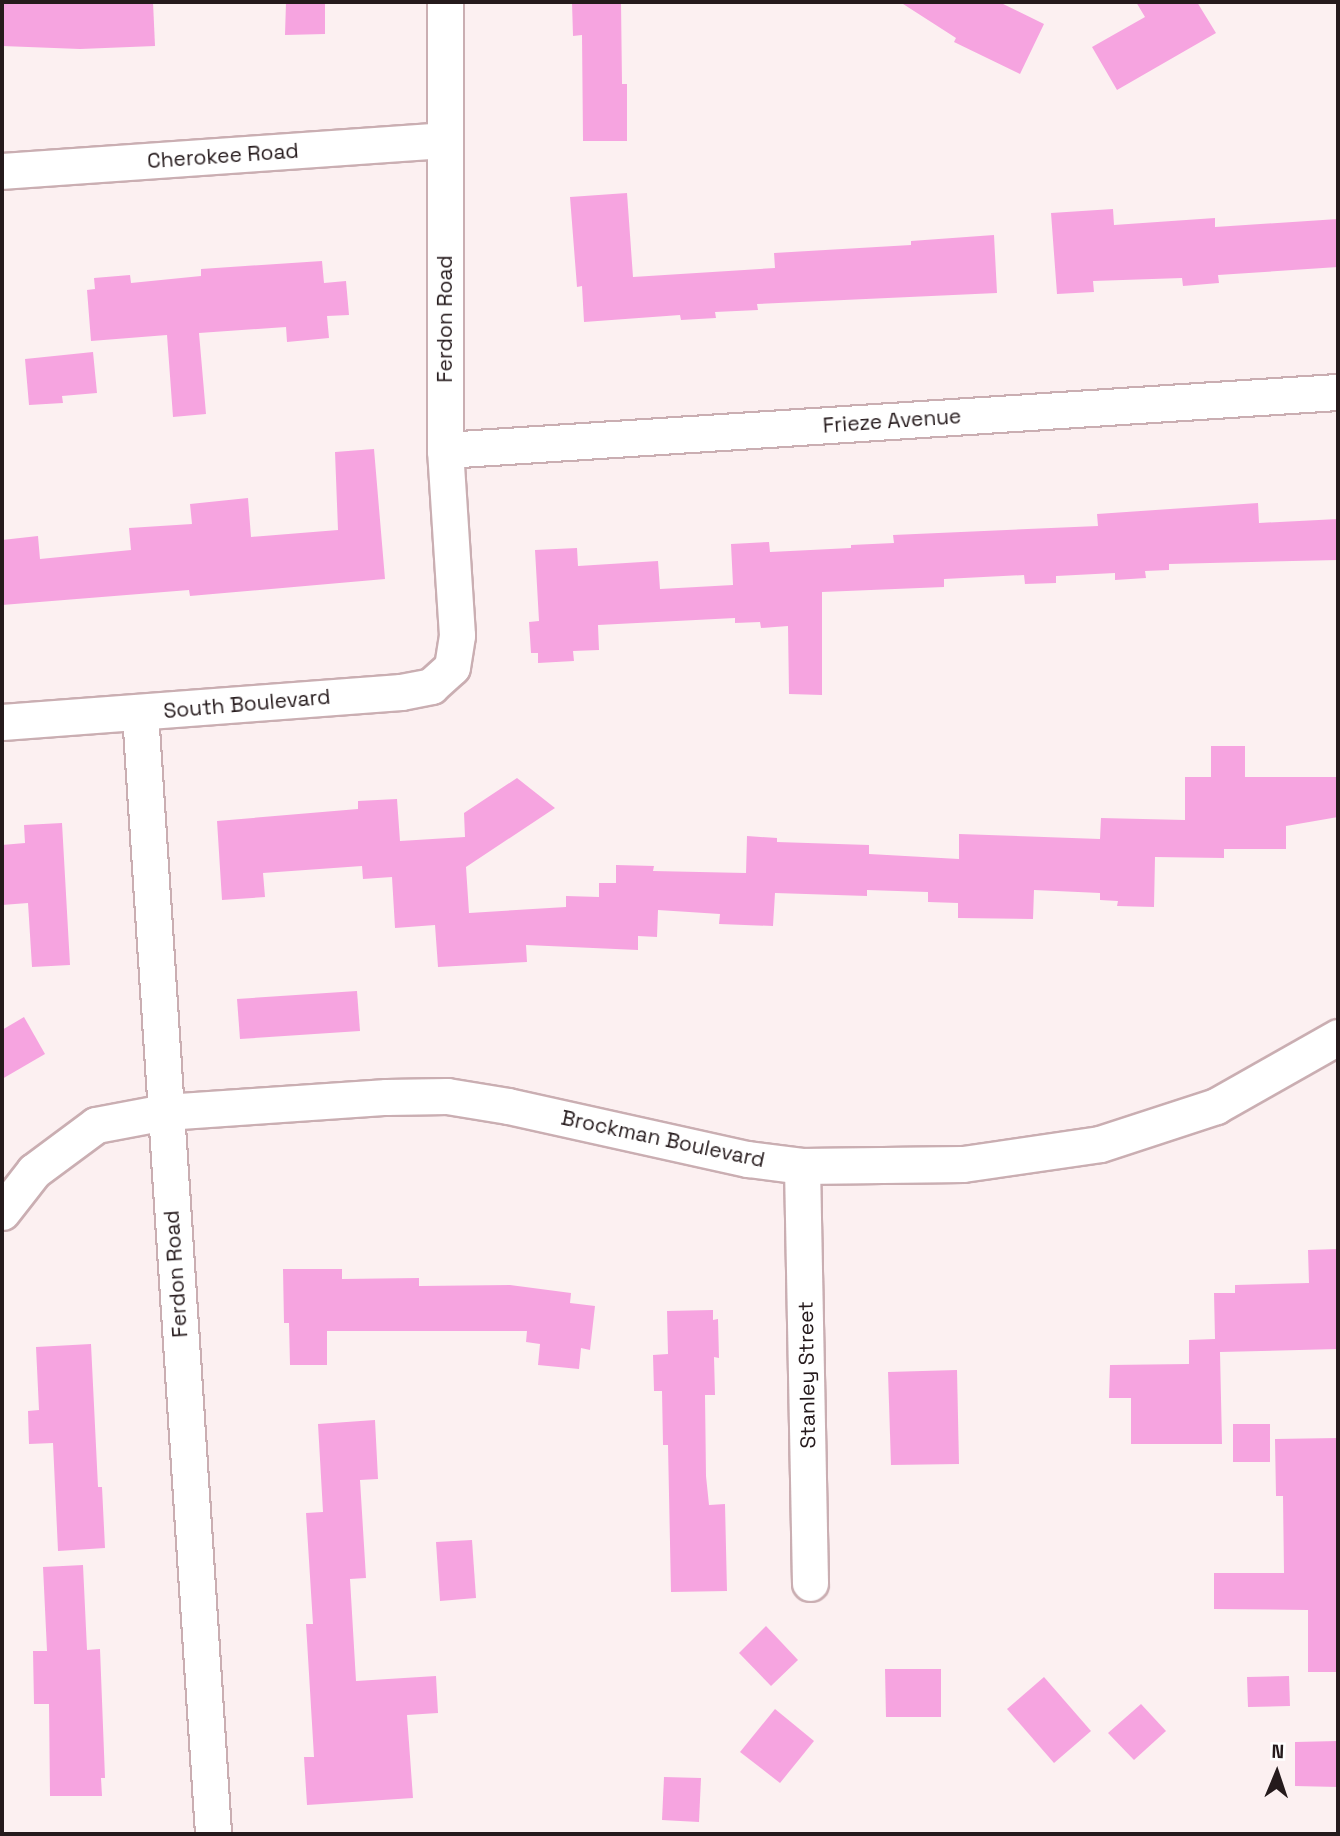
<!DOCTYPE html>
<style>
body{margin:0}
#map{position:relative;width:1340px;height:1836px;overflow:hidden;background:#fcf0f1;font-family:"Space Grotesk",sans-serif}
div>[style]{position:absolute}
.building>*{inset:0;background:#f6a4e0}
.roads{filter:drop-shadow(2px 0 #caaeb2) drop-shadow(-2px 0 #caaeb2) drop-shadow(0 2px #caaeb2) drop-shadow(0 -2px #caaeb2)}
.street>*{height:35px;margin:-17.5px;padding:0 17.5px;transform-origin:17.5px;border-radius:17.5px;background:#fff}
span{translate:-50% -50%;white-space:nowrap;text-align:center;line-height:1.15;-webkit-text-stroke:5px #fff;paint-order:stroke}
.street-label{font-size:21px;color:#251a1c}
.frame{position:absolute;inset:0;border:4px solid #251a1c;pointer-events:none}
.north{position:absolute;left:1242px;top:1738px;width:70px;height:70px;-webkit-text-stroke:5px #fff;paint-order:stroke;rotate:2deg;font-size:19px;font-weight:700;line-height:28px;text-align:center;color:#251a1c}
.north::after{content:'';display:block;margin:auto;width:24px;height:32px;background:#251a1c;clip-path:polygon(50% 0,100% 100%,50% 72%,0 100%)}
</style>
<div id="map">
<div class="building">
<div style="clip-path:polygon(2px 2px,153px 2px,155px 46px,80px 49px,2px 46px)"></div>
<div style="clip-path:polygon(286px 2px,325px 2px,325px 34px,285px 35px)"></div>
<div style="clip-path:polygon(572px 2px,621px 2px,622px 84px,627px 84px,627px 141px,583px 141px,582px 35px,573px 36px)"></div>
<div style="clip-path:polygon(900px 2px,999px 2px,1044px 24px,1020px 74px,954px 42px,956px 38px)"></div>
<div style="clip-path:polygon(1136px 2px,1197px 2px,1216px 33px,1117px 90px,1092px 47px,1145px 17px)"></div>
<div style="clip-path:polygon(627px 193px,633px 277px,775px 268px,774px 253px,911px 245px,911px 241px,994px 235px,997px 293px,757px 304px,758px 310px,715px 312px,716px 318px,681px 320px,680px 315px,584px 322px,582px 286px,577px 287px,570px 197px)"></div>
<div style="clip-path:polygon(1113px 209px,1114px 225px,1215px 218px,1215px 227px,1338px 219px,1338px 267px,1218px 275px,1219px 283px,1183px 286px,1182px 278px,1093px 281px,1094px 292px,1057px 294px,1051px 213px)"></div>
<div style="clip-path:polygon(322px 261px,324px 283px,346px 281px,349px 315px,327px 316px,329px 338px,287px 342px,286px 327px,199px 333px,206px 414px,173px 417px,167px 335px,91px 341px,87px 290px,95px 289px,94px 278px,130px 275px,131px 283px,201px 276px,201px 269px)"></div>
<div style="clip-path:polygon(93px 352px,97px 393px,62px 396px,63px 403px,29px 405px,25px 359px)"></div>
<div style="clip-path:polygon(374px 449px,385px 579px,190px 596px,189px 590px,2px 605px,2px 540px,38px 536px,40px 559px,131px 550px,129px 528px,192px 524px,190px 504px,248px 498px,251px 537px,338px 530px,335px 452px)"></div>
<div style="clip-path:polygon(1258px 503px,1259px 523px,1338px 519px,1338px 560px,1169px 564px,1169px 570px,1145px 571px,1146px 578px,1115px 580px,1115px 573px,1056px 576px,1056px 583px,1025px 584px,1024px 575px,944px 579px,944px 587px,822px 592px,822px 695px,789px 694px,788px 626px,761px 628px,760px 622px,735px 623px,735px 618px,598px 625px,599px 650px,573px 651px,574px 661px,538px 663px,538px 653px,531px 653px,529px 622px,539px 621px,535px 550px,577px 548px,578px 566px,658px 561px,660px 589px,733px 585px,731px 544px,769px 542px,770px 552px,851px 548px,851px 545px,894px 543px,893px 535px,1098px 526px,1097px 514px)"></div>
<div style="clip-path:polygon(1211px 746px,1245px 746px,1245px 777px,1338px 777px,1338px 817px,1286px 826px,1286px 849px,1224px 849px,1224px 858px,1155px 857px,1154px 907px,1117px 906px,1118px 901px,1100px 900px,1100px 893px,1034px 890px,1033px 919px,958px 918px,958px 903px,928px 902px,928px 892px,867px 890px,867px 896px,775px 893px,773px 926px,719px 924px,720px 914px,658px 910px,657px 937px,638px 936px,638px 950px,526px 945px,527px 962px,438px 967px,435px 925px,395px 928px,392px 877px,363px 879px,362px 866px,263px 873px,265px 897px,222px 900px,217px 821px,358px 809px,358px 801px,397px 799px,400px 841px,465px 837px,464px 813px,517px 778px,555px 808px,466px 867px,469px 913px,566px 907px,566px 896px,599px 897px,599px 883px,616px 883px,616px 865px,654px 866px,653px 871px,746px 873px,747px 836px,777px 838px,777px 842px,869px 845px,869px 854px,959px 859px,959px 834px,1100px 839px,1101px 818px,1185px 820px,1185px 777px,1211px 777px)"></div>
<div style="clip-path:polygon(62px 823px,70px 965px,32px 967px,28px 903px,2px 905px,2px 845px,25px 843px,24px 825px)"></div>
<div style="clip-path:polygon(357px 991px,360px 1031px,240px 1039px,237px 999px)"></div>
<div style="clip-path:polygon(24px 1017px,45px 1054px,2px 1079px,2px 1030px)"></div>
<div style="clip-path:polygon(1338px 1249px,1338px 1349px,1220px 1352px,1222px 1444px,1131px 1444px,1131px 1398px,1109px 1398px,1110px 1365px,1189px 1364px,1189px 1340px,1215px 1339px,1214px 1293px,1235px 1293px,1235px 1285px,1309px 1283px,1308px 1250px)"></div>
<div style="clip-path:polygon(283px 1269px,342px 1269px,342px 1279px,419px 1278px,419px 1286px,510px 1285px,571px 1293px,570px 1303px,595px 1306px,590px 1350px,581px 1348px,579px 1369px,538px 1365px,540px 1344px,526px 1342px,527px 1331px,327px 1331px,327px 1365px,290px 1365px,289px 1323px,284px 1323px)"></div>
<div style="clip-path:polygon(713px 1310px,713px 1320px,718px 1319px,719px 1358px,714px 1357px,715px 1395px,705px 1395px,706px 1476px,709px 1505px,725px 1504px,727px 1591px,671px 1592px,668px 1445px,663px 1445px,662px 1391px,654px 1391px,653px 1355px,668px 1354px,667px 1311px)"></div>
<div style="clip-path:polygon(91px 1344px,98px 1487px,102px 1487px,105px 1548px,58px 1551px,53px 1443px,29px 1444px,28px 1411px,39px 1410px,36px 1347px)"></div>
<div style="clip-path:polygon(957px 1370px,959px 1464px,891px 1465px,888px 1372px)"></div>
<div style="clip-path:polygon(375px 1420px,378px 1479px,360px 1480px,366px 1578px,350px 1579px,356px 1681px,436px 1676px,438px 1713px,407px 1715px,413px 1798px,307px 1805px,304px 1757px,314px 1757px,306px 1624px,313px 1624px,306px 1513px,323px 1512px,318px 1424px)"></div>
<div style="clip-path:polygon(1233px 1424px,1270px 1424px,1270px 1462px,1233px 1462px)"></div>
<div style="clip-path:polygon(1338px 1438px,1338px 1672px,1308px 1672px,1308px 1610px,1214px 1609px,1214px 1573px,1284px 1573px,1283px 1496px,1276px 1496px,1275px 1439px)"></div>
<div style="clip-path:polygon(472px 1540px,476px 1598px,440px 1601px,436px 1542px)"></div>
<div style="clip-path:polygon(83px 1565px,87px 1650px,100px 1649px,105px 1778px,101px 1778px,102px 1796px,50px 1796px,49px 1704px,34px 1704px,33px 1651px,47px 1651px,43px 1567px)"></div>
<div style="clip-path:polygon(766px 1626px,798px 1660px,771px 1686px,739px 1653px)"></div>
<div style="clip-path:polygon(885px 1669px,941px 1669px,941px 1717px,886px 1717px)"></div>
<div style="clip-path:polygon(1289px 1676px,1290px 1706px,1248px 1707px,1247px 1677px)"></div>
<div style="clip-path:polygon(1044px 1677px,1091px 1731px,1054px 1763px,1007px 1709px)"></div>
<div style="clip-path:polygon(1141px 1704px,1166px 1731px,1134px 1760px,1108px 1733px)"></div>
<div style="clip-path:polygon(775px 1709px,814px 1741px,780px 1783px,740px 1752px)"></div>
<div style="clip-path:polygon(1338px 1741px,1338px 1787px,1295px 1786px,1295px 1742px)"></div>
<div style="clip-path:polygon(664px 1777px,701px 1778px,699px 1822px,662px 1820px)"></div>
</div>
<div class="roads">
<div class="street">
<div style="left:2px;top:171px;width:443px;rotate:-4deg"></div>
<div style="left:445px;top:450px;width:895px;rotate:-3.72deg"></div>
<div style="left:140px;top:713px;width:1123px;rotate:86.27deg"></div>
<div style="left:2px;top:722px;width:400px;rotate:-4.3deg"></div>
<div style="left:401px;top:692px;width:31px;rotate:-11deg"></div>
<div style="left:431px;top:686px;width:28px;rotate:-42deg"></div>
<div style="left:452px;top:667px;width:32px;rotate:-81deg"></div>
<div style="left:457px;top:635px;width:185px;rotate:-93.7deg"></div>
<div style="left:445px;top:450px;width:448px;rotate:-90deg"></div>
<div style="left:802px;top:1166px;width:417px;rotate:88.9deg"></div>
<div style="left:2px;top:1212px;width:52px;rotate:-52deg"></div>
<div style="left:34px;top:1171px;width:77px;rotate:-36.6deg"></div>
<div style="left:96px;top:1125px;width:70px;rotate:-10.7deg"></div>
<div style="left:165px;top:1112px;width:222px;rotate:-3.9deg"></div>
<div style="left:386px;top:1097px;width:61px;rotate:-0.9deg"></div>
<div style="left:447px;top:1096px;width:62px;rotate:9.3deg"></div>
<div style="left:508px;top:1106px;width:246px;rotate:12.5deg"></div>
<div style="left:748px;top:1159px;width:54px;rotate:7.4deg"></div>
<div style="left:802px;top:1166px;width:161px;rotate:-0.7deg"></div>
<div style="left:963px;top:1164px;width:138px;rotate:-8.3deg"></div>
<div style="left:1100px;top:1144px;width:122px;rotate:-18.1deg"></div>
<div style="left:1216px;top:1106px;width:140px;rotate:-29.5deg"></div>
</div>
</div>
<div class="street-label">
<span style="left:223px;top:156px;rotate:-4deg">Cherokee Road</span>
<span style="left:445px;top:319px;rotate:-90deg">Ferdon Road</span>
<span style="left:892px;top:421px;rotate:-4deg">Frieze Avenue</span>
<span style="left:247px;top:704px;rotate:-5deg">South Boulevard</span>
<span style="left:663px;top:1139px;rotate:12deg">Brockman Boulevard</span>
<span style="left:176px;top:1274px;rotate:-94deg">Ferdon Road</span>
<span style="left:807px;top:1375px;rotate:-91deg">Stanley Street</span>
</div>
<div class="frame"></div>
<div class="north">N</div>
</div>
